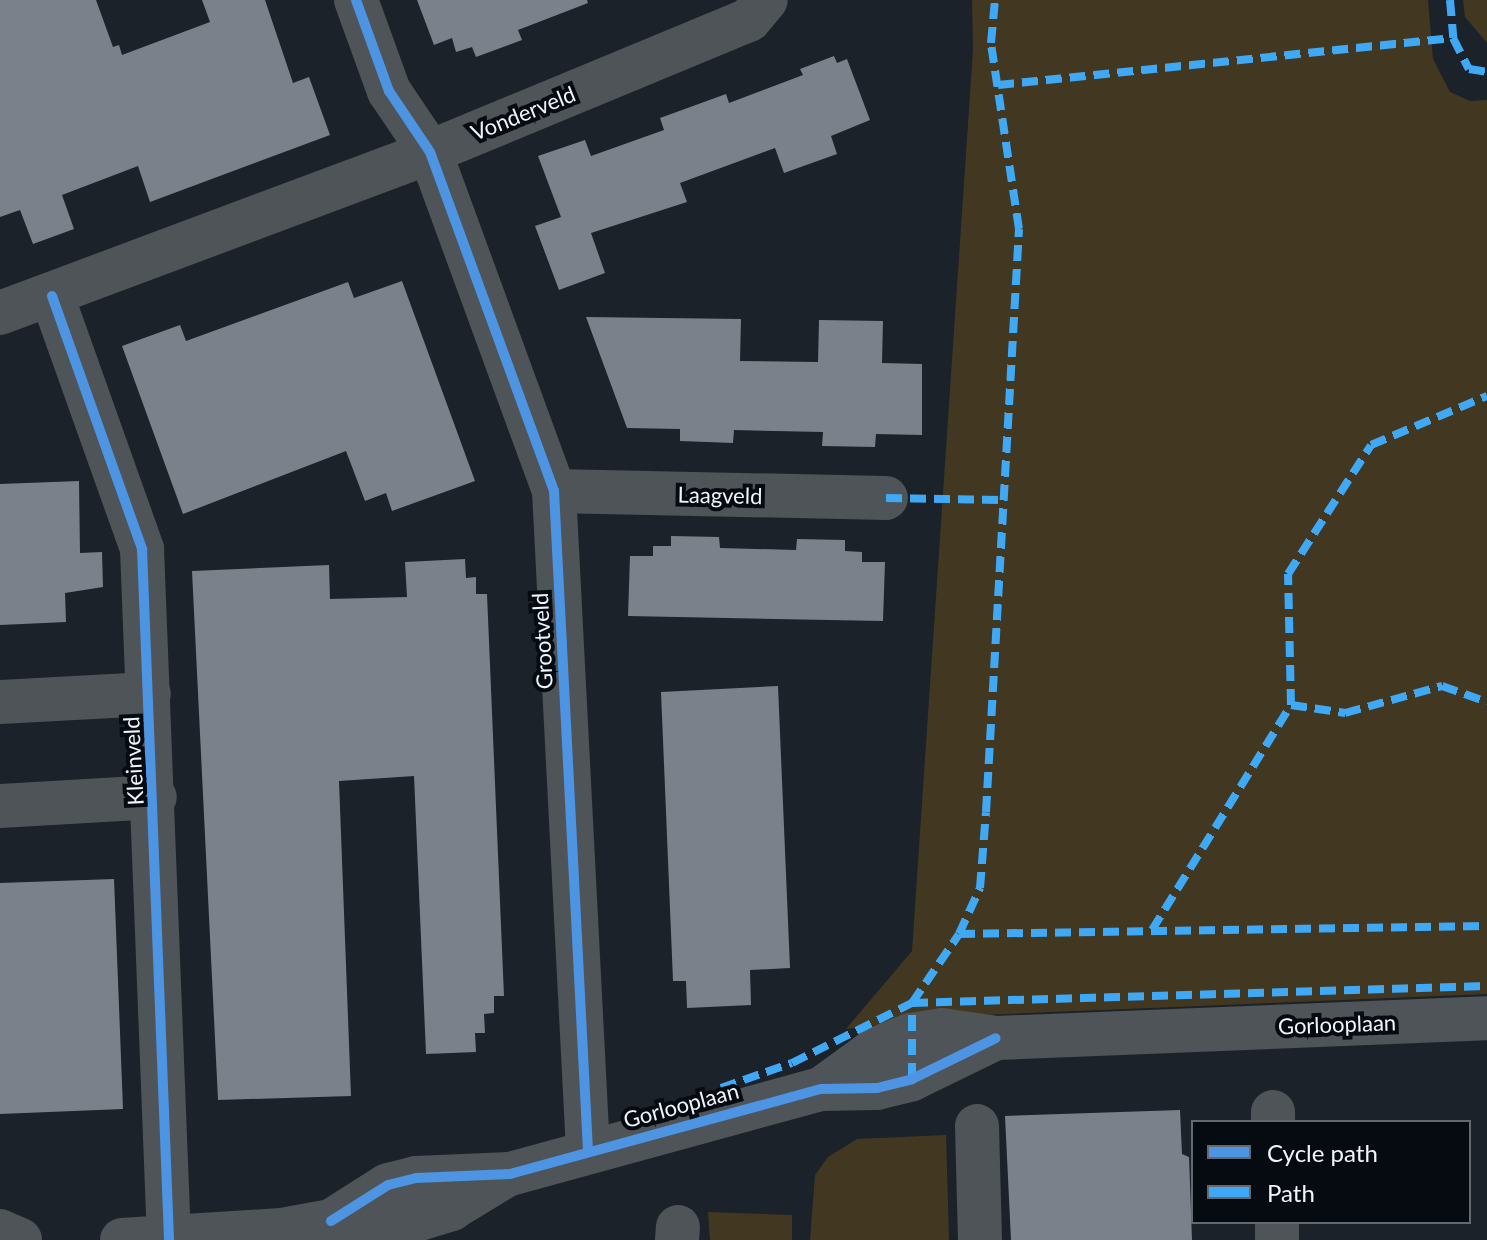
<!DOCTYPE html>
<style>
body{margin:0}
#map{position:relative;width:1487px;height:1240px;overflow:hidden;background:#1b222a;font-family:Lato,sans-serif}
div>[style]{position:absolute}
.green>*{inset:0;background:#423821}
.building>*{inset:0;background:#7a818a}
.street>*{height:44px;margin:-22px;padding:0 22px;transform-origin:22px;border-radius:22px;background:#4e5458}
.quiet>*{height:8px;margin-top:-4px;transform-origin:0;background:repeating-linear-gradient(90deg,#3fa9f5 0 16px,transparent 0 24px)}
.cycleway>*{height:10px;margin:-5px;padding:0 5px;transform-origin:5px;border-radius:5px;background:#4d94e3}
span{translate:-50% -50%;white-space:nowrap;text-align:center;line-height:1.15;-webkit-text-stroke:8px #060b11;paint-order:stroke}
.street-label{font-size:22px;color:#eef5fd}
.legend{position:absolute;left:1191px;top:1120px;width:280px;height:104px;box-sizing:border-box;background:#060b11;border:2px solid #63696f;margin:0;padding:10px 14px;list-style:none;font-size:24px;color:#eef5fd}
.legend li{display:flex;align-items:center;gap:16px;height:40px}
.legend b{width:40px;border:2px solid #63696f}
</style>
<div id="map">
<div class="green">
<div style="clip-path:polygon(972px 0,1428px 0,1433px 59px,1450px 92px,1470px 101px,1487px 100px,1487px 994px,934px 1017px,846px 1029px,912px 951px,973px 50px)"></div>
<div style="clip-path:polygon(1463px 0,1487px 0,1487px 43px,1465px 17px)"></div>
<div style="clip-path:polygon(946px 1135px,949px 1240px,810px 1240px,815px 1175px,828px 1157px,857px 1139px)"></div>
<div style="clip-path:polygon(708px 1212px,792px 1215px,792px 1240px,710px 1240px)"></div>
</div>
<div class="building">
<div style="clip-path:polygon(0 0,96px 0,113px 47px,119px 45px,122px 55px,210px 22px,202px 0,265px 0,293px 83px,309px 77px,330px 135px,150px 202px,138px 166px,62px 195px,74px 229px,33px 244px,20px 210px,0 217px)"></div>
<div style="clip-path:polygon(417px 0,587px 0,588px 3px,518px 30px,522px 40px,476px 57px,472px 47px,456px 52px,452px 38px,434px 45px)"></div>
<div style="clip-path:polygon(834px 56px,837px 63px,847px 59px,870px 120px,831px 136px,837px 154px,784px 173px,775px 148px,680px 183px,687px 202px,591px 233px,605px 273px,559px 290px,535px 226px,561px 217px,538px 156px,585px 140px,591px 156px,664px 130px,660px 118px,726px 94px,729px 103px,803px 75px,800px 69px)"></div>
<div style="clip-path:polygon(402px 281px,475px 481px,392px 511px,386px 493px,365px 501px,346px 451px,183px 514px,122px 346px,180px 325px,186px 341px,348px 282px,354px 298px)"></div>
<div style="clip-path:polygon(586px 317px,741px 319px,740px 361px,818px 362px,819px 320px,883px 321px,882px 363px,922px 364px,922px 435px,876px 434px,875px 447px,822px 446px,823px 432px,734px 430px,733px 443px,707px 442px,680px 441px,680px 429px,627px 428px)"></div>
<div style="clip-path:polygon(79px 481px,80px 553px,102px 552px,103px 587px,65px 593px,66px 622px,0 625px,0 484px)"></div>
<div style="clip-path:polygon(671px 536px,719px 537px,720px 548px,796px 550px,797px 539px,845px 540px,845px 551px,862px 552px,862px 562px,885px 562px,883px 621px,628px 616px,630px 556px,653px 556px,653px 546px,671px 546px)"></div>
<div style="clip-path:polygon(465px 559px,466px 578px,476px 577px,476px 594px,487px 594px,504px 996px,494px 996px,494px 1013px,484px 1014px,485px 1033px,475px 1033px,476px 1052px,426px 1054px,414px 776px,339px 781px,351px 1096px,218px 1100px,192px 571px,329px 565px,330px 599px,407px 597px,405px 562px)"></div>
<div style="clip-path:polygon(778px 686px,790px 968px,750px 970px,751px 1005px,687px 1008px,686px 981px,673px 981px,661px 692px)"></div>
<div style="clip-path:polygon(114px 879px,123px 1109px,0 1114px,0 883px)"></div>
<div style="clip-path:polygon(1180px 1110px,1182px 1154px,1189px 1157px,1192px 1240px,1011px 1240px,1005px 1116px)"></div>
</div>
<div class="street">
<div style="left:356px;top:0;width:97px;rotate:70.1deg"></div>
<div style="left:389px;top:91px;width:73px;rotate:56.1deg"></div>
<div style="left:430px;top:152px;width:361px;rotate:69.9deg"></div>
<div style="left:554px;top:491px;width:660px;rotate:87.05deg"></div>
<div style="left:52px;top:296px;width:269px;rotate:70.4deg"></div>
<div style="left:142px;top:549px;width:691px;rotate:87.76deg"></div>
<div style="left:0;top:313px;width:459px;rotate:-20.5deg"></div>
<div style="left:430px;top:152px;width:345px;rotate:-22.5deg"></div>
<div style="left:749px;top:20px;width:26px;rotate:-50deg"></div>
<div style="left:554px;top:491px;width:332px;rotate:1.2deg"></div>
<div style="left:0;top:702px;width:149px;rotate:-3.1deg"></div>
<div style="left:0;top:806px;width:155px;rotate:-3.3deg"></div>
<div style="left:821px;top:1089px;width:68px;rotate:-36deg"></div>
<div style="left:876px;top:1049px;width:38px;rotate:-22deg"></div>
<div style="left:911px;top:1035px;width:31px;rotate:-9deg"></div>
<div style="left:942px;top:1030px;width:55px;rotate:8.4deg"></div>
<div style="left:996px;top:1038px;width:491px;rotate:-2.3deg"></div>
<div style="left:1273px;top:1112px;width:10px;rotate:90deg"></div>
<div style="left:977px;top:1126px;width:114px;rotate:88.5deg"></div>
<div style="left:331px;top:1221px;width:67px;rotate:-32.3deg"></div>
<div style="left:388px;top:1185px;width:29px;rotate:-14deg"></div>
<div style="left:416px;top:1178px;width:94px;rotate:-2.4deg"></div>
<div style="left:510px;top:1174px;width:322px;rotate:-15.3deg"></div>
<div style="left:821px;top:1089px;width:56px;rotate:-1deg"></div>
<div style="left:877px;top:1088px;width:36px;rotate:-14deg"></div>
<div style="left:912px;top:1079px;width:93px;rotate:-26deg"></div>
<div style="left:1277px;top:1222px;width:18px;rotate:90deg"></div>
<div style="left:0;top:1231px;width:22px;rotate:24deg"></div>
<div style="left:122px;top:1240px;width:160px;rotate:-3.6deg"></div>
<div style="left:282px;top:1230px;width:50px;rotate:-10.4deg"></div>
<div style="left:331px;top:1221px;width:49px;rotate:3.5deg"></div>
<div style="left:380px;top:1224px;width:36px;rotate:-6deg"></div>
<div style="left:416px;top:1220px;width:37px;rotate:-17deg"></div>
<div style="left:451px;top:1209px;width:66px;rotate:-31.3deg"></div>
<div style="left:677px;top:1240px;width:13px;rotate:-86deg"></div>
</div>
<div class="quiet">
<div style="left:1450px;top:0;width:38px;rotate:85deg"></div>
<div style="left:1453px;top:38px;width:35px;rotate:63deg"></div>
<div style="left:1469px;top:69px;width:18px;rotate:9deg"></div>
<div style="left:998px;top:85px;width:457px;rotate:-5.9deg"></div>
<div style="left:886px;top:498px;width:115px;rotate:1deg"></div>
<div style="left:1291px;top:705px;width:131px;rotate:-91.3deg"></div>
<div style="left:1288px;top:574px;width:153px;rotate:-57.2deg"></div>
<div style="left:1371px;top:445px;width:126px;rotate:-22.9deg"></div>
<div style="left:1152px;top:930px;width:264px;rotate:-58.3deg"></div>
<div style="left:1291px;top:705px;width:55px;rotate:8.4deg"></div>
<div style="left:1345px;top:713px;width:101px;rotate:-15.6deg"></div>
<div style="left:1442px;top:686px;width:48px;rotate:19.6deg"></div>
<div style="left:959px;top:934px;width:528px;rotate:-0.87deg"></div>
<div style="left:912px;top:1079px;width:76px;rotate:-90deg"></div>
<div style="left:912px;top:1003px;width:83px;rotate:-55.7deg"></div>
<div style="left:959px;top:934px;width:51px;rotate:-65.5deg"></div>
<div style="left:980px;top:888px;width:76px;rotate:-85.5deg"></div>
<div style="left:986px;top:812px;width:584px;rotate:-86.76deg"></div>
<div style="left:1019px;top:229px;width:188px;rotate:-98.6deg"></div>
<div style="left:991px;top:43px;width:43px;rotate:-84.7deg"></div>
<div style="left:721px;top:1088px;width:75px;rotate:-19.4deg"></div>
<div style="left:792px;top:1063px;width:134px;rotate:-26.6deg"></div>
<div style="left:912px;top:1003px;width:575px;rotate:-1.69deg"></div>
</div>
<div class="cycleway">
<div style="left:356px;top:0;width:97px;rotate:70.1deg"></div>
<div style="left:389px;top:91px;width:73px;rotate:56.1deg"></div>
<div style="left:430px;top:152px;width:361px;rotate:69.9deg"></div>
<div style="left:554px;top:491px;width:660px;rotate:87.05deg"></div>
<div style="left:52px;top:296px;width:269px;rotate:70.4deg"></div>
<div style="left:142px;top:549px;width:691px;rotate:87.76deg"></div>
<div style="left:331px;top:1221px;width:67px;rotate:-32.3deg"></div>
<div style="left:388px;top:1185px;width:29px;rotate:-14deg"></div>
<div style="left:416px;top:1178px;width:94px;rotate:-2.4deg"></div>
<div style="left:510px;top:1174px;width:322px;rotate:-15.3deg"></div>
<div style="left:821px;top:1089px;width:56px;rotate:-1deg"></div>
<div style="left:877px;top:1088px;width:36px;rotate:-14deg"></div>
<div style="left:912px;top:1079px;width:93px;rotate:-26deg"></div>
</div>
<div class="street-label">
<span style="left:523px;top:113px;rotate:-22deg">Vonderveld</span>
<span style="left:720px;top:495px;rotate:1deg">Laagveld</span>
<span style="left:542px;top:641px;rotate:-93deg">Grootveld</span>
<span style="left:133px;top:761px;rotate:-93deg">Kleinveld</span>
<span style="left:1337px;top:1024px;rotate:-2deg">Gorlooplaan</span>
<span style="left:681px;top:1105px;rotate:-15deg">Gorlooplaan</span>
</div>
<ul class="legend">
<li><b style="height:10px;background:#4d94e3"></b>Cycle path</li>
<li><b style="height:10px;background:#3fa9f5"></b>Path</li>
</ul>
</div>
